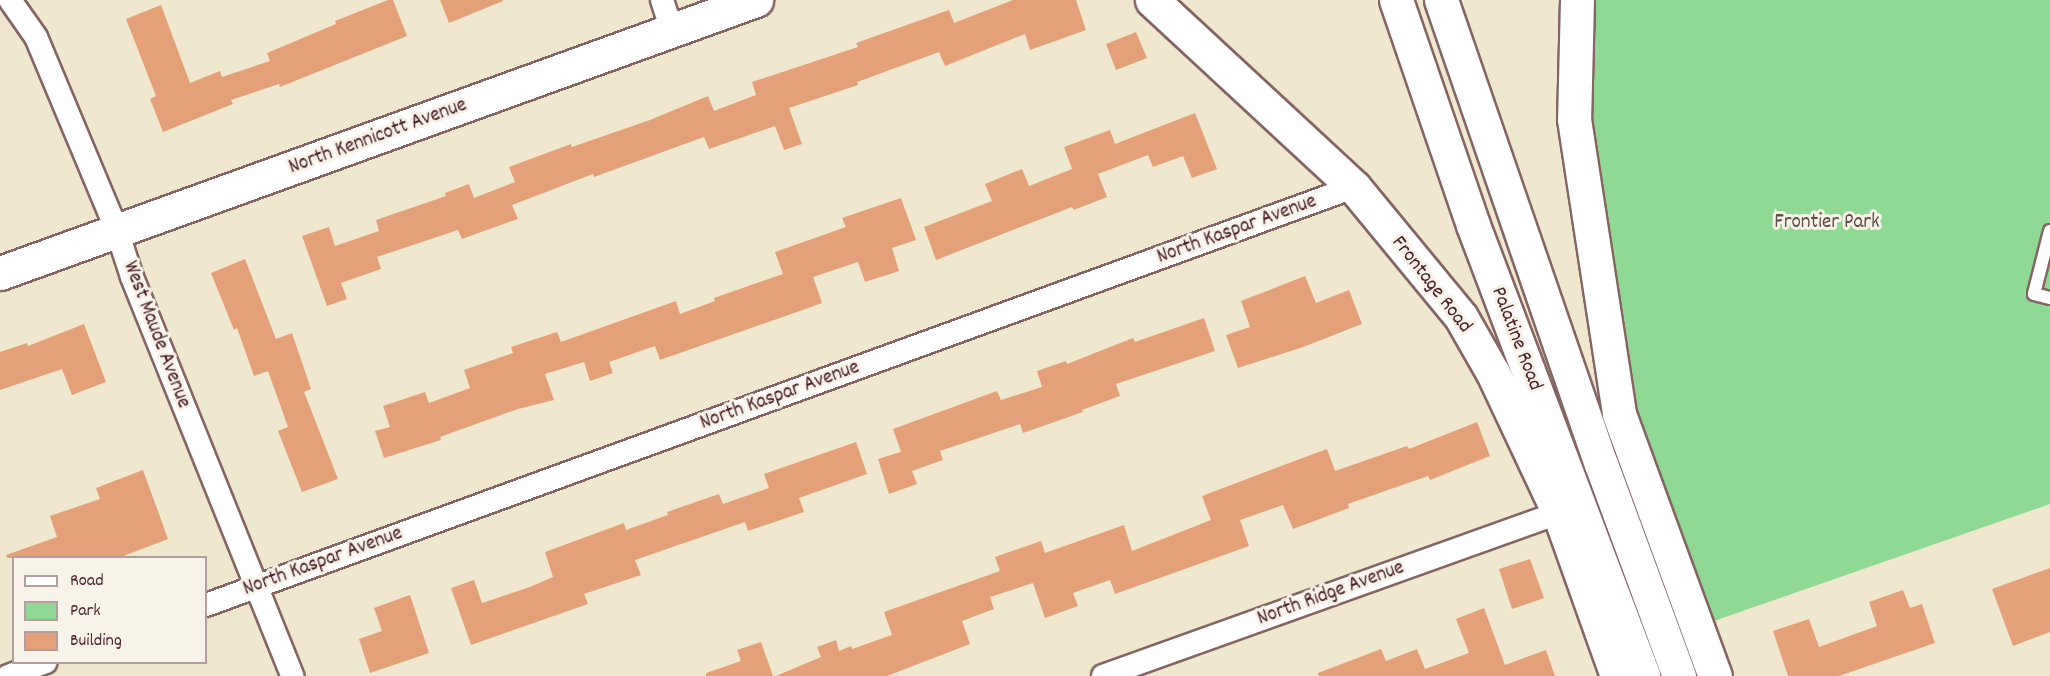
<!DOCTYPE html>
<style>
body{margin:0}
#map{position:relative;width:2050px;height:676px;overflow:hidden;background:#efe7ce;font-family:Dekko,sans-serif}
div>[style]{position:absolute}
.green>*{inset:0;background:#8fd995}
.building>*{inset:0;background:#e4a079}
.roads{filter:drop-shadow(2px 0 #846564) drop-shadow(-2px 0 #846564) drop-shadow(0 2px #846564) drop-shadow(0 -2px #846564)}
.lane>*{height:12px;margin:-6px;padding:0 6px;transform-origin:6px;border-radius:6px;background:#fff}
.street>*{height:22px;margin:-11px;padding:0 11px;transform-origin:11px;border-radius:11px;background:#fff}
.secondary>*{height:33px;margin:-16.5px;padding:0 16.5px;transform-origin:16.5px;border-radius:16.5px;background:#fff}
.highway>*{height:33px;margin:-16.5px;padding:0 16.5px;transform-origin:16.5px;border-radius:16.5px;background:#fff}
span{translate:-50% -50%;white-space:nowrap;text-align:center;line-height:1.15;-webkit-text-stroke:6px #f7f3e8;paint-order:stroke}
.street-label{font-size:21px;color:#4a1f2b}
.park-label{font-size:21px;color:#5b4e46}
.legend{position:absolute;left:12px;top:556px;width:195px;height:108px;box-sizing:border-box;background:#f7f3e8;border:2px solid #b29e9c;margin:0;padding:8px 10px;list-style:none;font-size:18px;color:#4a1f2b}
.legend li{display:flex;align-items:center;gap:12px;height:30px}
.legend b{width:30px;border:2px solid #b29e9c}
</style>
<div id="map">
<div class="green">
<div style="clip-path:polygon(1589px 0,2050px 0,2050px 504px,1711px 622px,1632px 415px,1586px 126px)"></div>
</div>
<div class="building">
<div style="clip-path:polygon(388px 0,393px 0,407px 36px,280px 87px,279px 84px,231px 100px,233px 104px,163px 132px,150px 99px,156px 96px,126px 19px,161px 5px,190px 83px,220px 71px,222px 77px,270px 61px,267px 53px,336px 24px,335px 21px)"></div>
<div style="clip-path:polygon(440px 0,503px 0,503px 1px,449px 23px)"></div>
<div style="clip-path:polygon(1013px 0,1076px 0,1086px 30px,1030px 50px,1025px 34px,945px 66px,939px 52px,857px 82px,858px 85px,789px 108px,802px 144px,784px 150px,775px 126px,709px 149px,704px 137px,594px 177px,593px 174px,512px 205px,518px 219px,462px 239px,458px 230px,377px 257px,381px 269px,341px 283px,347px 299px,327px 306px,302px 236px,329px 227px,335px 246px,379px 231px,376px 220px,446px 196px,445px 193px,469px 184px,474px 198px,515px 182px,509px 167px,571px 144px,572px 147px,650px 120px,708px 96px,714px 111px,756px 95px,752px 82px,858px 47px,856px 43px,949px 10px,954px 23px)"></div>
<div style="clip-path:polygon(1136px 32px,1147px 58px,1116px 70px,1106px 44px)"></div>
<div style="clip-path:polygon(1195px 113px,1217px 169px,1192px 178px,1183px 156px,1153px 167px,1148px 155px,1098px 174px,1107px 197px,1074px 210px,1072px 207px,936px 260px,924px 227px,992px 201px,985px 184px,1022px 169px,1029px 186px,1072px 169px,1064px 147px,1110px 130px,1115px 144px)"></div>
<div style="clip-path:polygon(901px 198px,916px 240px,892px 248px,899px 271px,865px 282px,858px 262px,813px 277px,822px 303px,797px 312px,660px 360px,655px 346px,609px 362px,613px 373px,590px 381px,584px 362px,545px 374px,554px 400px,518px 409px,440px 437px,441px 440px,384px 458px,375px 431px,390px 427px,383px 406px,425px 392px,429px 403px,470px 388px,464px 370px,513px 353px,511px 347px,557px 332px,561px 342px,676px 301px,680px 314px,715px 301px,714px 298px,783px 274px,775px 252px,846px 227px,842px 218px)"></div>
<div style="clip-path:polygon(245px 259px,276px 339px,292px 333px,311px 389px,304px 392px,338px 479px,302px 492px,278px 431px,288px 427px,268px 371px,254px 376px,237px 328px,234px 330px,211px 273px)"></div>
<div style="clip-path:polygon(1305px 276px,1316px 303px,1349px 290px,1362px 324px,1303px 347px,1238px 368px,1226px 335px,1250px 327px,1241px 301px)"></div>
<div style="clip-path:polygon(1204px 318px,1215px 351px,1116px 384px,1120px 396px,1082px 410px,1083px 412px,1023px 433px,1020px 424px,940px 451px,943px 460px,912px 471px,917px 484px,889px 494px,878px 459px,901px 452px,893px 429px,997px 391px,1001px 400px,1042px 387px,1037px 371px,1066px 361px,1067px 364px,1133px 338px,1135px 342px)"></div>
<div style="clip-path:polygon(84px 324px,106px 382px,72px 395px,62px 369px,0 390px,0 352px,27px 343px,28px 346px)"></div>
<div style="clip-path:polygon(1477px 422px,1490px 456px,1430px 480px,1428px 476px,1348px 504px,1349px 508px,1293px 529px,1283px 505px,1240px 520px,1249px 546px,1115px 594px,1110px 580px,1073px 593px,1078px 606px,1045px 618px,1033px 583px,990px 597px,994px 609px,962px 621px,970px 644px,887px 676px,776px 676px,821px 657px,817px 647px,836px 640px,839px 651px,851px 646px,852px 649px,892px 635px,884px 612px,1000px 571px,995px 557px,1041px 541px,1045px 553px,1124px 525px,1132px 551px,1211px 520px,1202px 496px,1281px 466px,1327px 449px,1335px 471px,1407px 446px,1409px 449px)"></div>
<div style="clip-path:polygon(856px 442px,867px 474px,799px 498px,804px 512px,748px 531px,745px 522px,635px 560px,641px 575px,584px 594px,588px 604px,471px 645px,451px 588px,474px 580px,482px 603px,530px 587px,553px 577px,545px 552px,624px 523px,626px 530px,668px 515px,667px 512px,719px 494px,723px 504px,769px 488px,764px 474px)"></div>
<div style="clip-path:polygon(143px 470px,168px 539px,118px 558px,7px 558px,6px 555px,57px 537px,50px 516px,100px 499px,96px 488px)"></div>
<div style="clip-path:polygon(1530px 559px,1544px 598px,1512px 609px,1499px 569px)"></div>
<div style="clip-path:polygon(2050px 568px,2050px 632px,2013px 646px,1992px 589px)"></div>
<div style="clip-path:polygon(1903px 590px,1910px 608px,1922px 604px,1935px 643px,1839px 676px,1788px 676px,1773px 631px,1809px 619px,1819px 647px,1877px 626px,1869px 602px)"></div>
<div style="clip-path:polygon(410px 595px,429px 653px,370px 673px,359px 639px,382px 631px,374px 608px)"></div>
<div style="clip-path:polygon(1484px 608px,1505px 665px,1546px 650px,1555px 676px,1319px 676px,1318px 673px,1381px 649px,1386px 661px,1417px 649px,1425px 669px,1469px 653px,1456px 619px)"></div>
<div style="clip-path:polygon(761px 642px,773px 676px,706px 676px,706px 673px,741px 661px,737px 650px)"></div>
</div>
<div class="roads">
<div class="lane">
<div style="left:2050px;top:231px;width:65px;rotate:104.3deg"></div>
<div style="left:2034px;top:294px;width:16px;rotate:14deg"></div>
</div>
<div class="street">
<div style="left:10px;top:0;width:45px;rotate:54.9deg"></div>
<div style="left:36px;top:37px;width:210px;rotate:67.3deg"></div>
<div style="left:117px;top:231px;width:48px;rotate:71.9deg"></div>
<div style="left:132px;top:277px;width:430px;rotate:68.1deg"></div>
<div style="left:662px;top:0;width:32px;rotate:72deg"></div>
<div style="left:206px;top:605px;width:1222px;rotate:-20.01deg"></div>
<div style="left:8px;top:676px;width:40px;rotate:-20.2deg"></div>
<div style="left:1103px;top:676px;width:484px;rotate:-19.7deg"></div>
</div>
<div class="secondary">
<div style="left:1152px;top:0;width:275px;rotate:42.8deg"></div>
<div style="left:1354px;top:187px;width:168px;rotate:50.5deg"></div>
<div style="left:1461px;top:317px;width:64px;rotate:60.3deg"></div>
<div style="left:1493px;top:373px;width:155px;rotate:64.8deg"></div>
<div style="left:1559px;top:513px;width:173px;rotate:70.4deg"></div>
<div style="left:1577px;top:0;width:119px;rotate:91.4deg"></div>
<div style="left:1574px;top:119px;width:298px;rotate:81.3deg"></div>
<div style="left:1619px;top:414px;width:279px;rotate:69.9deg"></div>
<div style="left:0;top:273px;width:804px;rotate:-19.86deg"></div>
</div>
<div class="highway">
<div style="left:1396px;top:0;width:238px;rotate:71.1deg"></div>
<div style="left:1473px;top:225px;width:482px;rotate:69.3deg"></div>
<div style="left:1441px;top:0;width:491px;rotate:71deg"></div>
<div style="left:1601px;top:464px;width:226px;rotate:69.8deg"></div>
</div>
</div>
<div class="street-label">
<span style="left:378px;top:137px;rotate:-20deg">North Kennicott Avenue</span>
<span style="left:1237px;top:230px;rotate:-20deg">North Kaspar Avenue</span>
<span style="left:1431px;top:285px;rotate:52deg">Frontage Road</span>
<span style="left:156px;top:335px;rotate:69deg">West Maude Avenue</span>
<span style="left:1516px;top:339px;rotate:69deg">Palatine Road</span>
<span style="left:780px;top:396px;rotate:-20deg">North Kaspar Avenue</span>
<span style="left:323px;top:562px;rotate:-20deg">North Kaspar Avenue</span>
<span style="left:1331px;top:594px;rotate:-20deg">North Ridge Avenue</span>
</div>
<div class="park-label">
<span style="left:1827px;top:223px">Frontier Park</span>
</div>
<ul class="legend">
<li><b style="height:8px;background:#fff"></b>Road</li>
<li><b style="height:16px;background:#8fd995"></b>Park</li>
<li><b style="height:16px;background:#e4a079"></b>Building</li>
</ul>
</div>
